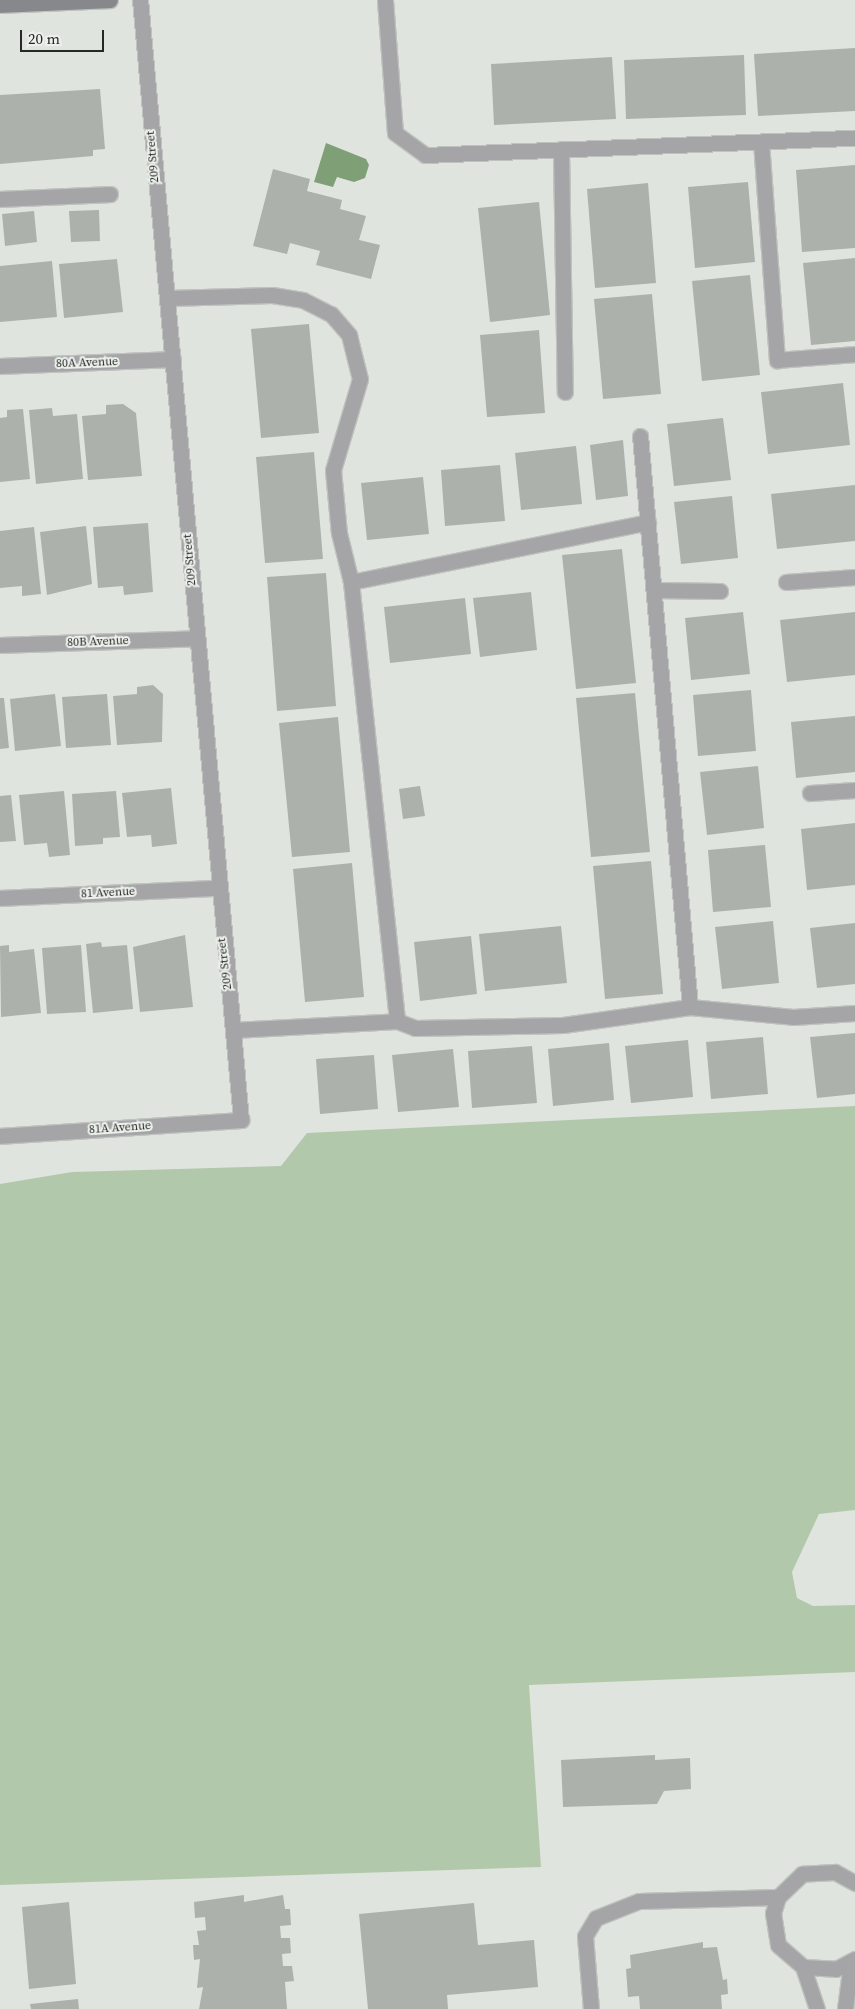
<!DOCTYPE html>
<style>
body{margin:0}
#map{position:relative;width:855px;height:2009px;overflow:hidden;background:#e0e4df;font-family:"Source Serif 4",serif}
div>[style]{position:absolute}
.green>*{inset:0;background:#b1c9aa}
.water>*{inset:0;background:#7f9f76}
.building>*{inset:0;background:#adb1ac}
.roads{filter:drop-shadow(1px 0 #bfc2be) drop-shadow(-1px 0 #bfc2be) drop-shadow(0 1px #bfc2be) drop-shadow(0 -1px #bfc2be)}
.service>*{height:15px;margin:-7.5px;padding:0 7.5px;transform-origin:7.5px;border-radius:7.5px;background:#a5a5a8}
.minor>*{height:15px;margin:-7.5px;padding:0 7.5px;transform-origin:7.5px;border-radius:7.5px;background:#a5a5a8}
.secondary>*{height:15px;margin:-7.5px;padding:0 7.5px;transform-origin:7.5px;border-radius:7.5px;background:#87888b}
span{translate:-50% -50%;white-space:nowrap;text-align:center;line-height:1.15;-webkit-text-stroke:4px #edf1ec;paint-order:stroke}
.street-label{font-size:12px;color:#262826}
.scale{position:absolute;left:20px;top:30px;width:84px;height:22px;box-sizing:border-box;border:2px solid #262826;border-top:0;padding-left:6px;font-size:15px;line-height:18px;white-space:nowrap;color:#262826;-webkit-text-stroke:4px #edf1ec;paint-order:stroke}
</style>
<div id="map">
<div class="green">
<div style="clip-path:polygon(855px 1106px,855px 1510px,819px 1514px,792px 1572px,797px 1598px,813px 1606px,855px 1605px,855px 1672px,529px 1685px,541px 1867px,0 1885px,0 1184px,72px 1172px,281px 1166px,307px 1133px)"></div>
</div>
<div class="water">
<div style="clip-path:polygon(326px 143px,366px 159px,369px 165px,365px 178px,354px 182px,337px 177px,333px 187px,314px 182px)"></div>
</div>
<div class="building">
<div style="clip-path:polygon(855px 48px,855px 111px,758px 116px,754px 54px)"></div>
<div style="clip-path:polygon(744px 55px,746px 115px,626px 119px,624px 60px)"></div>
<div style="clip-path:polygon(612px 57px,616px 119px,494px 125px,491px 64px)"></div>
<div style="clip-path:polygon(100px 89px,105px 149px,93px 150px,93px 156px,0 164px,0 95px)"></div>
<div style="clip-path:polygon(855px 165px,855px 248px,802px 252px,796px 170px)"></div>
<div style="clip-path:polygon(273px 169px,310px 179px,307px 191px,342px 200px,340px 209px,366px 216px,359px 240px,380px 245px,371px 279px,316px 265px,320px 251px,290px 243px,287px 254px,253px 246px)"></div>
<div style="clip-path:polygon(748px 182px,755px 262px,695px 268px,688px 187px)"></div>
<div style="clip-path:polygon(648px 183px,656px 283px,595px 288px,587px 189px)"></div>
<div style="clip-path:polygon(539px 202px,550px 315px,490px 322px,478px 208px)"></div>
<div style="clip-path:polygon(99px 210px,100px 241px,71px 242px,69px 211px)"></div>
<div style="clip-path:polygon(34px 211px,37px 242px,5px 246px,2px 214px)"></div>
<div style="clip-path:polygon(855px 258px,855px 341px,811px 345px,803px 263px)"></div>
<div style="clip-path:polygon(117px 259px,123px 312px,64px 318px,59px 264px)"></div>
<div style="clip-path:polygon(52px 261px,57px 317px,0 322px,0 266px)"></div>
<div style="clip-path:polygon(750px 275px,760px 375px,702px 381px,692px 281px)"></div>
<div style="clip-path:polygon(652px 294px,661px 394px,603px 399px,594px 299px)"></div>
<div style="clip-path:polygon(309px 324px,319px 433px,261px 438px,251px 329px)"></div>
<div style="clip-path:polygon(539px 330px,545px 413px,487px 417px,480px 335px)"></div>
<div style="clip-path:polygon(843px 383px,850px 445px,768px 454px,761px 392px)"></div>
<div style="clip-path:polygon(123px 404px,136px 413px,142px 476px,88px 480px,82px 416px,106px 414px,106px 405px)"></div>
<div style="clip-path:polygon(52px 408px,53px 416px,77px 414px,83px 479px,36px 484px,29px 410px)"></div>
<div style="clip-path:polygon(23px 409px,30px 479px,0 482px,0 418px,7px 417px,7px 410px)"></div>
<div style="clip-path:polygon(723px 418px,731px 480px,674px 486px,667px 424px)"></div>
<div style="clip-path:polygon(623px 440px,628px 496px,596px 500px,590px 445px)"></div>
<div style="clip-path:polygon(576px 446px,582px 504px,521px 510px,515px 453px)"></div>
<div style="clip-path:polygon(314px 452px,323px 559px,265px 563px,256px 457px)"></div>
<div style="clip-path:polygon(500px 465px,505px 521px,445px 526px,441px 470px)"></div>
<div style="clip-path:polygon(423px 477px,429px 534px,367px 540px,361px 483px)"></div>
<div style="clip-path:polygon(855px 485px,855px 541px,777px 549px,771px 494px)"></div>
<div style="clip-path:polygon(732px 496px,738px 558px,681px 564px,674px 502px)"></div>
<div style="clip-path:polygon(148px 523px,153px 592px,124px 595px,123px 586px,98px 588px,93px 527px)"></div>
<div style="clip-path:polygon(86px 526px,92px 584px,47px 595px,40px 532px)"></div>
<div style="clip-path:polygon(34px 527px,41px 594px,22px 596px,22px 586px,0 588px,0 531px)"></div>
<div style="clip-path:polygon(622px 549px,636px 683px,576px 689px,562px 555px)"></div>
<div style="clip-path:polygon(326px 573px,336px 706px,277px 711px,267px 577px)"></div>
<div style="clip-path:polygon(531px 592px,537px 650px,480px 657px,473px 598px)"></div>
<div style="clip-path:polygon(465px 598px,471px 654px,390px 663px,384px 607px)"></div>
<div style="clip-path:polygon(743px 612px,750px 674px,691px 680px,685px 618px)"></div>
<div style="clip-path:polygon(855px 612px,855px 675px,787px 682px,780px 620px)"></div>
<div style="clip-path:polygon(153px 685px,163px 694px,162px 742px,117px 745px,113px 696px,137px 694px,137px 687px)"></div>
<div style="clip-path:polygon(751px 690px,756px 751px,698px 756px,693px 695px)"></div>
<div style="clip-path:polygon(635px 693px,650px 852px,591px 857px,576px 698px)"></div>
<div style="clip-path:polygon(55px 694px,61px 746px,15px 751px,10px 699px)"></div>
<div style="clip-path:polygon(107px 694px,111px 745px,66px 748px,62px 697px)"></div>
<div style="clip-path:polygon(0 698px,4px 698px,9px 748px,0 749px)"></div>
<div style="clip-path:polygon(855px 716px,855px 772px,796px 778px,791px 722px)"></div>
<div style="clip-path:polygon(338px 717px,350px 852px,292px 857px,279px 723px)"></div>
<div style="clip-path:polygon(758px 766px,764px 828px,707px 835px,700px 772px)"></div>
<div style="clip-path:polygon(420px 786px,425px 816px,403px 819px,399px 789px)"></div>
<div style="clip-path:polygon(171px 788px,177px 844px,152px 847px,151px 835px,127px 837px,122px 793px)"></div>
<div style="clip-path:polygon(64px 791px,70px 855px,49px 857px,47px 843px,24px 845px,19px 795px)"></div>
<div style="clip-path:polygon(116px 791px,120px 837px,103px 838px,103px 844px,75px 846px,72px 794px)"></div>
<div style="clip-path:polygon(11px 795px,16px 841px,0 842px,0 796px)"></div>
<div style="clip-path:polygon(855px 823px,855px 885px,807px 890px,801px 829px)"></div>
<div style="clip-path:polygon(765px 845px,771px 907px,713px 912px,708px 850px)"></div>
<div style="clip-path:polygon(651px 861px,663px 994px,605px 999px,593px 866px)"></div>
<div style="clip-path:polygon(352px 863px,364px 997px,305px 1002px,293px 869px)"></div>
<div style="clip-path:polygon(773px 921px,779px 983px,722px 989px,715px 927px)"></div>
<div style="clip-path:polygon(855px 923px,855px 984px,817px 988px,810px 928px)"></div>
<div style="clip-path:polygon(561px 926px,567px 983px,485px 991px,479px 934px)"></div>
<div style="clip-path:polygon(185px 935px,193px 1007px,140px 1012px,133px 947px)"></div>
<div style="clip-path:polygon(471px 936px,477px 994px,420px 1001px,414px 942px)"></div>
<div style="clip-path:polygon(101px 942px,102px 947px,127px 945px,133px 1009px,93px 1013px,86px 944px)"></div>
<div style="clip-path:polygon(9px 945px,9px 952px,34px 949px,41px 1013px,1px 1017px,0 946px)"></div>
<div style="clip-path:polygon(81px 945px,86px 1012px,47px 1014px,42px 948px)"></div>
<div style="clip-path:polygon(855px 1033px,855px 1094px,817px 1098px,810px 1037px)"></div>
<div style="clip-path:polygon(763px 1037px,768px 1094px,711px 1099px,706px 1042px)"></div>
<div style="clip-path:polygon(688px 1040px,693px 1097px,631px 1103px,625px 1046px)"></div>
<div style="clip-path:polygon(609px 1043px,614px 1100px,553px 1106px,548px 1049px)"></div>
<div style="clip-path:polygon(532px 1046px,537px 1103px,472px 1108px,468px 1051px)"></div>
<div style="clip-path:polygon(453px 1049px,459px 1107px,398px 1112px,392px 1055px)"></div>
<div style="clip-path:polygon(374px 1055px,378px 1109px,320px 1114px,316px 1059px)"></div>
<div style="clip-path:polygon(655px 1755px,655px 1760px,690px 1758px,691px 1789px,664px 1791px,657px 1804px,563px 1807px,561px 1760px)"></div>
<div style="clip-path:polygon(244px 1895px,244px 1902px,283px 1895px,285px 1909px,290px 1909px,291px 1925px,280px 1926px,281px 1938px,290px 1938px,291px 1953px,282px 1954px,283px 1966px,292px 1966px,294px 1981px,285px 1982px,287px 2009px,199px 2009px,203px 1987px,197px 1988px,200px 1959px,194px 1960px,193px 1945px,199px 1945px,197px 1931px,206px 1930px,205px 1917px,195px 1918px,194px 1902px)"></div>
<div style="clip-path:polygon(69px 1902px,76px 1984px,29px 1989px,22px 1907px)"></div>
<div style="clip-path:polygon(474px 1903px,478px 1945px,534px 1940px,538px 1987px,447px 1995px,448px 2009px,368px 2009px,359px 1914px)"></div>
<div style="clip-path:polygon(703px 1942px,703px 1948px,717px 1947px,723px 1980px,727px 1979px,728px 1994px,721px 1995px,722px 2009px,640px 2009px,639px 1996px,628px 1997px,626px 1969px,631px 1968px,630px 1955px)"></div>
<div style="clip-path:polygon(78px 1999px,79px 2009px,31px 2009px,30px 2004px)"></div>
</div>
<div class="roads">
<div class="service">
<div style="left:385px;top:0;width:133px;rotate:85.7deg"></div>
<div style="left:395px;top:133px;width:37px;rotate:36deg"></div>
<div style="left:425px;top:155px;width:430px;rotate:-2.3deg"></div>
<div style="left:761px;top:142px;width:219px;rotate:85.8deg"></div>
<div style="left:777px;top:360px;width:78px;rotate:-4.4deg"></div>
<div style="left:561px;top:149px;width:243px;rotate:89.1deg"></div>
<div style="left:0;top:199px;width:110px;rotate:-2.6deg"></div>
<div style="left:168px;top:298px;width:104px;rotate:-1.7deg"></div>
<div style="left:272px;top:295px;width:31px;rotate:9deg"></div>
<div style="left:303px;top:300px;width:31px;rotate:27deg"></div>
<div style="left:331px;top:314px;width:28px;rotate:49deg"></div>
<div style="left:349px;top:335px;width:45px;rotate:76deg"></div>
<div style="left:360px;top:379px;width:95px;rotate:106.5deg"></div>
<div style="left:333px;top:470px;width:63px;rotate:84.6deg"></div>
<div style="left:339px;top:533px;width:50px;rotate:76.2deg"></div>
<div style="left:351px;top:582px;width:441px;rotate:84deg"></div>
<div style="left:351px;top:582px;width:303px;rotate:-11.4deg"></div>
<div style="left:786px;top:582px;width:69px;rotate:-4.1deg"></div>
<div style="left:654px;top:590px;width:66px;rotate:0.9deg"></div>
<div style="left:810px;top:793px;width:45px;rotate:-3.8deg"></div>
<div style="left:690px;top:1007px;width:103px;rotate:5.5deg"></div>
<div style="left:793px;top:1017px;width:62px;rotate:-3.7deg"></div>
<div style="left:233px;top:1030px;width:164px;rotate:-3.1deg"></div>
<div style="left:397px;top:1021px;width:19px;rotate:21deg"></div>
<div style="left:415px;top:1028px;width:148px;rotate:-1.2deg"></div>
<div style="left:563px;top:1025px;width:128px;rotate:-8.1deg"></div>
<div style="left:690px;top:1007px;width:573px;rotate:-95deg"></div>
<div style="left:591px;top:2009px;width:73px;rotate:-94.7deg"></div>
<div style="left:585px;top:1936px;width:21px;rotate:-59deg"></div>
<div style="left:596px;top:1918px;width:46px;rotate:-21.6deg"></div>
<div style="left:639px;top:1901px;width:139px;rotate:-1.6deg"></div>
</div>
<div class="minor">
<div style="left:0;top:366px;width:173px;rotate:-2.3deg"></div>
<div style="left:0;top:645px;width:196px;rotate:-2deg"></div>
<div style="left:0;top:898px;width:216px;rotate:-2.7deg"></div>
<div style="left:0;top:1136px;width:242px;rotate:-3.8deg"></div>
<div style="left:241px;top:1120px;width:1125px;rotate:-95.15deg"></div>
<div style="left:855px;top:1883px;width:23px;rotate:-151deg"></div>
<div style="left:835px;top:1872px;width:33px;rotate:177deg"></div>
<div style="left:802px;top:1874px;width:33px;rotate:136deg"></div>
<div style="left:778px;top:1897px;width:17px;rotate:107deg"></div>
<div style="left:773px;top:1913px;width:32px;rotate:81deg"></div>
<div style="left:778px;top:1945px;width:33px;rotate:41deg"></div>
<div style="left:803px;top:1967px;width:33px;rotate:3deg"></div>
<div style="left:836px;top:1969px;width:21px;rotate:-28deg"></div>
<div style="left:803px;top:1967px;width:44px;rotate:71.6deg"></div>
<div style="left:845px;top:2009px;width:46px;rotate:-82.6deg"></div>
</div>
<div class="secondary">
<div style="left:0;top:5px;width:110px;rotate:-2.6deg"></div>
</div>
</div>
<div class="street-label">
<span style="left:153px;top:157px;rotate:-95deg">209 Street</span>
<span style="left:87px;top:363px;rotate:-2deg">80A Avenue</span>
<span style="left:190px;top:560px;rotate:-95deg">209 Street</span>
<span style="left:98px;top:642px;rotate:-2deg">80B Avenue</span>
<span style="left:108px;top:893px;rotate:-3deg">81 Avenue</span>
<span style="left:225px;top:964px;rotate:-97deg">209 Street</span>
<span style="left:120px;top:1128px;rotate:-4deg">81A Avenue</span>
</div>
<div class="scale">20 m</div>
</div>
